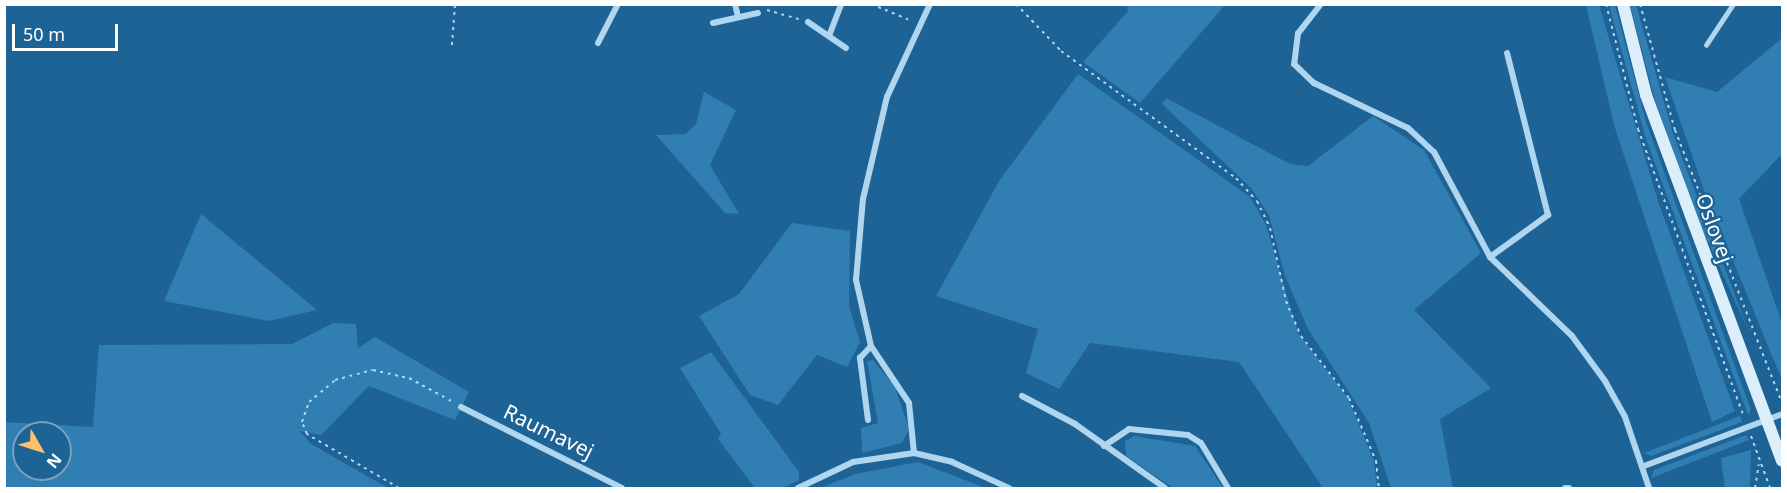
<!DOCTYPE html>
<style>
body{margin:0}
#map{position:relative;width:1787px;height:493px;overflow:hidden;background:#1d6395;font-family:"Noto Sans",sans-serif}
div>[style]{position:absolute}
.green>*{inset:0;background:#317eb2}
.path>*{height:2px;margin-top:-1px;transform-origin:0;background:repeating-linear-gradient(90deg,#b0d6ef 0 3px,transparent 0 7.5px)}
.lane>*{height:4.5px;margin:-2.25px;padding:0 2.25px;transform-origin:2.25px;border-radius:2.25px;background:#b0d6ef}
.street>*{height:6px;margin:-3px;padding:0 3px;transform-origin:3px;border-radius:3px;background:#b0d6ef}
.secondary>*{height:12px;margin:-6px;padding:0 6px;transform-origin:6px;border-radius:6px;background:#ddeefb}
span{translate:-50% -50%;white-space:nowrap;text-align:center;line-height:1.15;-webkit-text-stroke:4.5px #1d6395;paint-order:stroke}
.street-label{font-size:21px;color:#fff}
.frame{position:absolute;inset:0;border:6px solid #fff;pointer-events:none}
.north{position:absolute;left:12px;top:421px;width:60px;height:60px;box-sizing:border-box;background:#1d6395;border:2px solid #77a1bf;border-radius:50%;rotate:129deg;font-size:16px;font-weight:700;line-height:24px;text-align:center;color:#fff}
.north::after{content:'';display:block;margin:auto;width:21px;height:27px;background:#febf6f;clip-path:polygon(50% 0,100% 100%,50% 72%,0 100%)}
.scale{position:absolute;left:12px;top:24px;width:106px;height:27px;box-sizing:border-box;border:3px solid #fff;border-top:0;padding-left:8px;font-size:18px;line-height:21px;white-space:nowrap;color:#fff;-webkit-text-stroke:4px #1d6395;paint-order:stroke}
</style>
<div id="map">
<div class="green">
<div style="clip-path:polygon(1127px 5px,1225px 5px,1140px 103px,1083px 62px,1128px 11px)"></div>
<div style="clip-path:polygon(1586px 5px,1599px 5px,1658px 201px,1735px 411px,1712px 422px,1614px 125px)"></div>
<div style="clip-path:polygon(1609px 5px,1615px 5px,1646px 122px,1751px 410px,1748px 415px,1646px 139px)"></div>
<div style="clip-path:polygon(1630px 5px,1636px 5px,1674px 137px,1750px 334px,1698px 220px,1654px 97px)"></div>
<div style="clip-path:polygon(1782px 38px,1782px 154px,1739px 199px,1782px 323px,1782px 380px,1704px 190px,1665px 77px,1717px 92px)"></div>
<div style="clip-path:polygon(1078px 74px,1250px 197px,1266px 225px,1298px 333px,1348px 398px,1374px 461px,1377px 488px,1323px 488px,1239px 362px,1090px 343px,1059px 389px,1026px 373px,1038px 329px,936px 296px,999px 181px)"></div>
<div style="clip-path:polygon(704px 92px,736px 110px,710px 165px,739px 214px,725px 213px,656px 135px,686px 134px,696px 124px)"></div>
<div style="clip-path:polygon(1166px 98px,1290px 164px,1308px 166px,1373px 116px,1424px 150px,1481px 253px,1414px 310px,1491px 388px,1440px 419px,1453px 488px,1391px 488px,1369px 423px,1308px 329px,1285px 276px,1269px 215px,1251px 188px,1162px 104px)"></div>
<div style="clip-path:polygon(201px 214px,317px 310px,269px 321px,164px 301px)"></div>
<div style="clip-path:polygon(792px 223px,850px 231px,849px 306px,860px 342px,847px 367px,817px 355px,778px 405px,750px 395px,699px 316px,739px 294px)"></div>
<div style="clip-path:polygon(evenodd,333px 323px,356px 324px,358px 348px,375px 337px,469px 392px,455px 420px,369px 386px,321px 435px,300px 431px,311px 444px,388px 488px,5px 488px,4px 422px,93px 427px,99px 345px,292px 344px,333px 323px,24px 433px,60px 433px,60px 469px,24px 469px,24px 433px)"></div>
<div style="clip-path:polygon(711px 352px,799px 472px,799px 480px,783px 488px,755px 488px,718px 439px,721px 434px,680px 368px)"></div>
<div style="clip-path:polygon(873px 360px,895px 387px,909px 429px,902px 443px,862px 453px,861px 428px,878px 423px,867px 361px)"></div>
<div style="clip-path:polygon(1740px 416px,1742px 422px,1651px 456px,1644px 453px)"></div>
<div style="clip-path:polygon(1746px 435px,1749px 440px,1651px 478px,1654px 470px)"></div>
<div style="clip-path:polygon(1134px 436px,1195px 446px,1223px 488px,1173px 488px,1126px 456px,1125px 441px)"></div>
<div style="clip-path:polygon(1751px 450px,1750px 488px,1725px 488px,1721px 458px)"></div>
<div style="clip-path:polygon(918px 462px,986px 488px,820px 488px,855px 474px)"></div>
</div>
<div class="path">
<div style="left:871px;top:4px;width:44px;rotate:22.5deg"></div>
<div style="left:1016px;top:4px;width:65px;rotate:46.2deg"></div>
<div style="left:1061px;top:51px;width:216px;rotate:36deg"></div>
<div style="left:1236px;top:178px;width:31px;rotate:48deg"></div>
<div style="left:1257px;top:201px;width:30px;rotate:64deg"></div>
<div style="left:1270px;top:228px;width:75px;rotate:77.6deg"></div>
<div style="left:1286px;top:301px;width:38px;rotate:67deg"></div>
<div style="left:1301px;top:336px;width:78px;rotate:52.3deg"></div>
<div style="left:1349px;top:398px;width:69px;rotate:66.8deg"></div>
<div style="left:1376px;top:461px;width:27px;rotate:84deg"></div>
<div style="left:1606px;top:4px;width:129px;rotate:75.6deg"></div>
<div style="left:1638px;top:129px;width:307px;rotate:69.8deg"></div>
<div style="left:1640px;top:4px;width:131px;rotate:74.5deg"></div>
<div style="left:1675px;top:130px;width:293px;rotate:68.6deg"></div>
<div style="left:767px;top:10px;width:33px;rotate:16deg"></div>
<div style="left:452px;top:45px;width:41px;rotate:-85.8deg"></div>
<div style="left:1751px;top:436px;width:55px;rotate:69.9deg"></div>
<div style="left:399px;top:488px;width:107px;rotate:-149.6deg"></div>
<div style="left:307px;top:434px;width:13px;rotate:-113deg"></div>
<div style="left:302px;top:422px;width:21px;rotate:-71deg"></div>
<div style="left:309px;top:402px;width:34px;rotate:-40deg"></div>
<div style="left:335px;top:380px;width:39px;rotate:-15deg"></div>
<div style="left:373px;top:370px;width:37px;rotate:13deg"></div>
<div style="left:409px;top:378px;width:50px;rotate:28.6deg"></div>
<div style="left:1755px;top:488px;width:24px;rotate:-81deg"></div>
</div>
<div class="lane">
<div style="left:1706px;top:45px;width:49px;rotate:-56.6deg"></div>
</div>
<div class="street">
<div style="left:735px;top:4px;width:13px;rotate:77deg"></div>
<div style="left:1321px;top:4px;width:37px;rotate:128deg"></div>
<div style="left:1298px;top:33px;width:31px;rotate:97deg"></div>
<div style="left:1294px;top:64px;width:28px;rotate:44deg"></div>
<div style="left:1314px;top:83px;width:104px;rotate:25.6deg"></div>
<div style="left:1408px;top:128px;width:35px;rotate:43deg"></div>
<div style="left:1434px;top:152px;width:119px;rotate:61.9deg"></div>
<div style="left:1490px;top:257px;width:114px;rotate:43.9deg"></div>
<div style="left:1572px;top:336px;width:56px;rotate:53.7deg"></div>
<div style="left:1605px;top:381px;width:41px;rotate:60.9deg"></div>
<div style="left:1625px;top:417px;width:75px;rotate:71.3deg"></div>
<div style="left:808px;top:22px;width:46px;rotate:34.4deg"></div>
<div style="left:713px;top:23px;width:46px;rotate:-12.5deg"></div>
<div style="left:829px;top:36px;width:34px;rotate:-69deg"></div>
<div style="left:598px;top:43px;width:44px;rotate:-62.9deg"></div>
<div style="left:1490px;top:257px;width:72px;rotate:-35.9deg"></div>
<div style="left:1548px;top:215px;width:167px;rotate:-104.2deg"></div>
<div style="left:1022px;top:396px;width:60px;rotate:27.8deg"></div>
<div style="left:1075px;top:424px;width:110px;rotate:35.4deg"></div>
<div style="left:461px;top:407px;width:180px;rotate:26.7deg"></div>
<div style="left:868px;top:420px;width:63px;rotate:-97.4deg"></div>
<div style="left:860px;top:358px;width:16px;rotate:-47deg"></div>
<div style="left:1104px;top:446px;width:30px;rotate:-34deg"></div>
<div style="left:1129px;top:429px;width:59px;rotate:5.8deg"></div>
<div style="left:1188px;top:435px;width:15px;rotate:32deg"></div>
<div style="left:1201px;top:443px;width:52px;rotate:59deg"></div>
<div style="left:914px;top:453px;width:50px;rotate:-95.7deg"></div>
<div style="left:909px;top:403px;width:69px;rotate:-123.7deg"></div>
<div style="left:871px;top:346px;width:68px;rotate:-102.8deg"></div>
<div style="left:856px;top:280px;width:81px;rotate:-85.1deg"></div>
<div style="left:863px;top:199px;width:105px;rotate:-76.8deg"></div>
<div style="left:887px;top:97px;width:102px;rotate:-65.2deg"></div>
<div style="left:1644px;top:466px;width:147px;rotate:-20.6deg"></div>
<div style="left:798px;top:488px;width:61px;rotate:-25.3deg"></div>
<div style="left:853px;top:462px;width:62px;rotate:-8.4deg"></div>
<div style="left:914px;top:453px;width:39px;rotate:13deg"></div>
<div style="left:952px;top:462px;width:63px;rotate:24.5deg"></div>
<div style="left:1565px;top:488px;width:4px"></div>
</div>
<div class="secondary">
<div style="left:1623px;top:4px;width:94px;rotate:75.8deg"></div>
<div style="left:1646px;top:95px;width:390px;rotate:69.6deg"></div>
</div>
<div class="street-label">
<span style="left:1715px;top:228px;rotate:70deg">Oslovej</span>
<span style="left:549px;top:431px;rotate:26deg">Raumavej</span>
</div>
<div class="frame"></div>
<div class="north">N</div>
<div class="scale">50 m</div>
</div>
